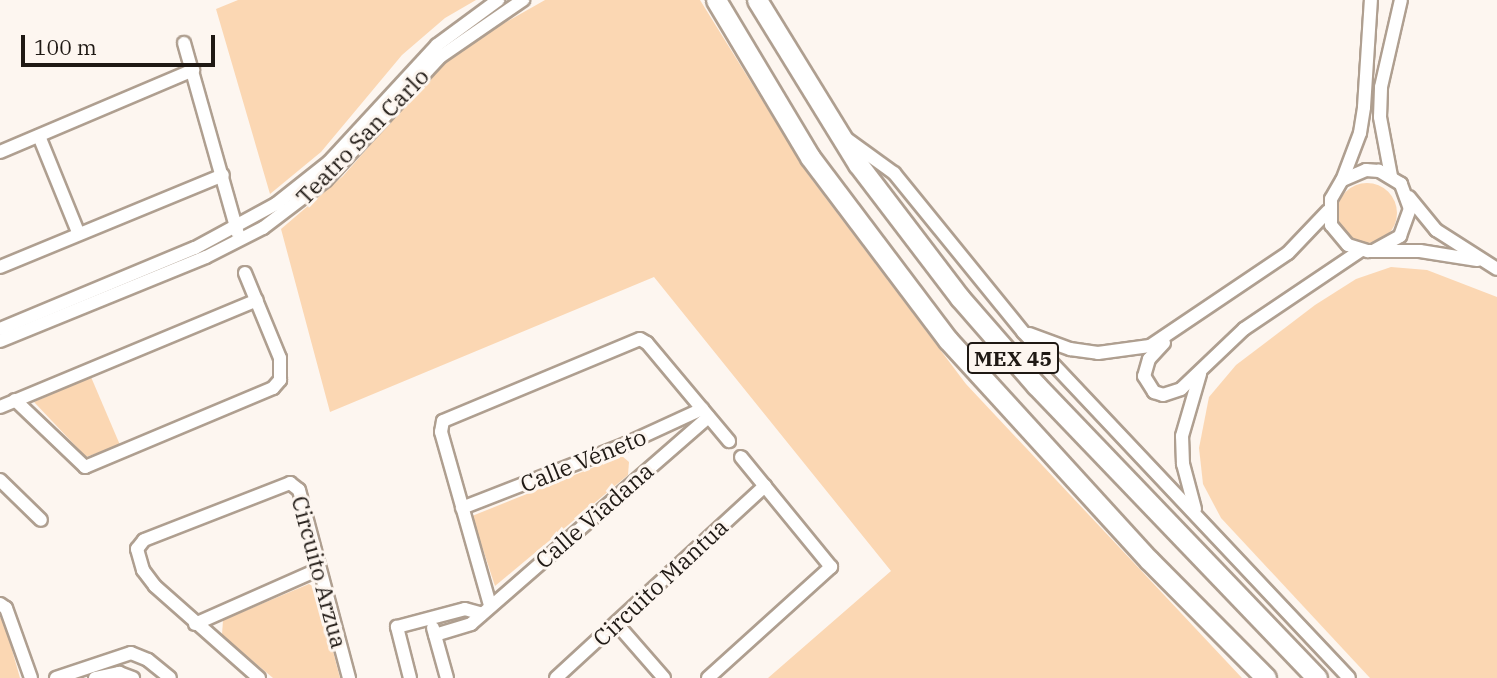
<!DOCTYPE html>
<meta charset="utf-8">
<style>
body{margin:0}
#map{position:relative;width:1497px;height:678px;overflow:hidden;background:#fdf6f0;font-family:"IBM Plex Serif",serif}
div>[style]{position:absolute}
.green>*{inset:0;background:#fbd7b3}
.round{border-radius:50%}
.roads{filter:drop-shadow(2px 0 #af9f90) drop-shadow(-2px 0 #af9f90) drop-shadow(0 2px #af9f90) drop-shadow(0 -2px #af9f90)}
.minor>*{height:12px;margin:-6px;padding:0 6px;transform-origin:6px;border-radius:6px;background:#fff}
.primary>*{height:19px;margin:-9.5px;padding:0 9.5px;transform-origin:9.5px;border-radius:9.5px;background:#fff}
span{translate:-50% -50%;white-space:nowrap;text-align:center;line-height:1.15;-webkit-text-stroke:6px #fdf6f0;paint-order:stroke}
.shield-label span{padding:2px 5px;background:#fdf6f0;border:2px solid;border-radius:5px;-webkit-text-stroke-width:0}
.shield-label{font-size:21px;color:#1f1914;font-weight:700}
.street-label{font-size:23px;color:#1f1914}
.scale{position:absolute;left:21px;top:35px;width:194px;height:32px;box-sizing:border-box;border:4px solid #1f1914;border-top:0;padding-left:9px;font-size:21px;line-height:24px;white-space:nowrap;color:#1f1914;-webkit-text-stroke:5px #fdf6f0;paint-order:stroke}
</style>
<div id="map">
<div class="green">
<div style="clip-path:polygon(238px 0,476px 0,445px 18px,402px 55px,321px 152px,270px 194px,216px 9px)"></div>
<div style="clip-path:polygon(545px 0,700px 0,809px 176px,966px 384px,1242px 678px,768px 678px,891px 571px,654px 277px,330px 412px,281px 229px,343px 176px,435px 72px,469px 43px)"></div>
<div class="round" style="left:1337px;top:183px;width:60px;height:60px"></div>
<div style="clip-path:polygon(1391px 267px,1427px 270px,1497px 297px,1497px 678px,1370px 678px,1221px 518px,1203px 484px,1199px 448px,1209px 397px,1236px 365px,1315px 305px,1356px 279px)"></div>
<div style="clip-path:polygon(91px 377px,120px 445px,86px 457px,34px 402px)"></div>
<div style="clip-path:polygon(622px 456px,629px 462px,628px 475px,495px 586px,472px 516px)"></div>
<div style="clip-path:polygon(309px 584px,317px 589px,340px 678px,273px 678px,222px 635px,223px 620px)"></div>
<div style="clip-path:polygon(0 618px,3px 618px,20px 678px,0 678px)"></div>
</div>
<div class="roads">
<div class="minor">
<div style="left:184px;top:43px;width:198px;rotate:74.2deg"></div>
<div style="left:39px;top:136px;width:104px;rotate:67.9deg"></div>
<div style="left:844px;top:137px;width:62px;rotate:35.8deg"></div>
<div style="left:894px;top:173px;width:205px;rotate:50.9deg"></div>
<div style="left:1023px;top:332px;width:475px;rotate:46.7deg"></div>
<div style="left:0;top:152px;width:210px;rotate:-23deg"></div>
<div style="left:1391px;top:176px;width:60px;rotate:-100.6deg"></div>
<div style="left:1380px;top:117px;width:30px;rotate:-88deg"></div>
<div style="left:1381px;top:87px;width:89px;rotate:-77.1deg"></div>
<div style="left:1343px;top:178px;width:48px;rotate:-69.3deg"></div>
<div style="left:1360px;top:133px;width:26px;rotate:-81deg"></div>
<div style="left:1364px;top:107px;width:107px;rotate:-86.3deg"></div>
<div style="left:1409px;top:197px;width:43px;rotate:50.7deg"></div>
<div style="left:1436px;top:230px;width:72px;rotate:32.6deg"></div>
<div style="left:1375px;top:250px;width:29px;rotate:-29deg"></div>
<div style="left:1400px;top:236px;width:29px;rotate:-70deg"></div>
<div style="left:1410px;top:209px;width:27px;rotate:-110deg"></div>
<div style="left:1401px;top:184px;width:26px;rotate:-149deg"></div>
<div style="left:1379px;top:171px;width:13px;rotate:-176deg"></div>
<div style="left:1366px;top:170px;width:26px;rotate:157deg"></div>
<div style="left:1342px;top:180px;width:22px;rotate:120deg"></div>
<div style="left:1331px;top:199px;width:26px;rotate:90deg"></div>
<div style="left:1331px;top:225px;width:26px;rotate:50deg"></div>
<div style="left:1348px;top:245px;width:21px;rotate:17deg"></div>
<div style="left:1368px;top:251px;width:52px"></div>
<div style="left:1420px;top:251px;width:58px;rotate:9deg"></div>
<div style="left:0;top:267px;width:241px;rotate:-22.4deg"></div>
<div style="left:0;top:329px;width:211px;rotate:-22.6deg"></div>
<div style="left:195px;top:248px;width:92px;rotate:-28.5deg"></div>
<div style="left:276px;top:204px;width:68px;rotate:-38.4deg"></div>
<div style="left:329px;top:162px;width:159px;rotate:-47.3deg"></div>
<div style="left:437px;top:45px;width:76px;rotate:-36.4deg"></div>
<div style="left:1029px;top:334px;width:44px;rotate:20.1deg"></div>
<div style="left:1070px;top:349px;width:28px;rotate:8deg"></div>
<div style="left:1098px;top:353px;width:52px;rotate:-7.7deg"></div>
<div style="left:1150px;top:346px;width:166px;rotate:-34deg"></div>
<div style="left:1288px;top:253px;width:58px;rotate:-46.4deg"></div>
<div style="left:0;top:341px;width:222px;rotate:-22.2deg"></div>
<div style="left:206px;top:257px;width:64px;rotate:-27deg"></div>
<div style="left:263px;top:228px;width:79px;rotate:-37.3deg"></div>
<div style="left:326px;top:180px;width:168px;rotate:-47.2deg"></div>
<div style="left:440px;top:57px;width:101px;rotate:-34.5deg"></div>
<div style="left:1164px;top:343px;width:22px;rotate:133deg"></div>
<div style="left:1149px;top:359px;width:18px;rotate:106deg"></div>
<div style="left:1144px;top:376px;width:19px;rotate:58deg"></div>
<div style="left:1154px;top:392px;width:9px;rotate:18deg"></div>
<div style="left:1163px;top:395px;width:19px;rotate:-18deg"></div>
<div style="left:1181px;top:389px;width:87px;rotate:-43.6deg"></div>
<div style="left:1244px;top:329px;width:141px;rotate:-34deg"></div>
<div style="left:15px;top:400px;width:97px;rotate:43.7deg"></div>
<div style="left:85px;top:467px;width:204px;rotate:-22.8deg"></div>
<div style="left:273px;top:388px;width:11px;rotate:-49deg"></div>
<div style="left:280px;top:380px;width:22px;rotate:-90deg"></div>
<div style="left:280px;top:358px;width:92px;rotate:-112.4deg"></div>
<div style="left:0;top:407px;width:278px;rotate:-22.6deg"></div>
<div style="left:0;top:480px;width:57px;rotate:44.3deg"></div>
<div style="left:462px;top:508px;width:176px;rotate:-21.3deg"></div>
<div style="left:626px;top:444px;width:84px;rotate:-24.7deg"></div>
<div style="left:1195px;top:509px;width:47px;rotate:-104.9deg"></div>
<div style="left:1183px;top:464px;width:28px;rotate:-92deg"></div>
<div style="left:1182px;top:436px;width:65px;rotate:-73.8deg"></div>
<div style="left:0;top:604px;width:7px;rotate:34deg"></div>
<div style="left:6px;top:608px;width:74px;rotate:70.3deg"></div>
<div style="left:490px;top:605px;width:180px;rotate:-105.8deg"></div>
<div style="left:441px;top:432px;width:11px;rotate:-80deg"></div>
<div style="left:443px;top:421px;width:213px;rotate:-22.6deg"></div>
<div style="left:640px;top:339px;width:8px;rotate:30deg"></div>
<div style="left:647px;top:343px;width:128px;rotate:50.1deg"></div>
<div style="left:616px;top:623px;width:73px;rotate:48.9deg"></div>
<div style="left:195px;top:624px;width:136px;rotate:-23.9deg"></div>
<div style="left:433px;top:628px;width:52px;rotate:74.4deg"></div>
<div style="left:435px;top:635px;width:38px;rotate:-17deg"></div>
<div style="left:471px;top:624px;width:315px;rotate:-41.1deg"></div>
<div style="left:56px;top:678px;width:79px;rotate:-18.4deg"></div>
<div style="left:131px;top:653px;width:18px;rotate:22deg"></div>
<div style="left:148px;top:660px;width:28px;rotate:39deg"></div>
<div style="left:95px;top:678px;width:25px;rotate:-12deg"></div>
<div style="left:119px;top:673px;width:15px;rotate:20deg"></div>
<div style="left:259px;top:678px;width:139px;rotate:-138.5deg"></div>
<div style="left:155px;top:586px;width:20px;rotate:-127deg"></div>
<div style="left:143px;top:570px;width:22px;rotate:-106deg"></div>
<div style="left:137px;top:549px;width:11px;rotate:-52deg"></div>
<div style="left:144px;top:540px;width:157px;rotate:-21.3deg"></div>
<div style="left:290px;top:483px;width:11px;rotate:38deg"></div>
<div style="left:299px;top:490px;width:195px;rotate:75.1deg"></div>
<div style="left:410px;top:678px;width:53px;rotate:-104.3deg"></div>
<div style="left:397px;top:627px;width:70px;rotate:-14.8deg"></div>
<div style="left:465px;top:609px;width:15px;rotate:16deg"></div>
<div style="left:556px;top:678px;width:284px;rotate:-42.6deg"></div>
<div style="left:708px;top:678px;width:166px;rotate:-42.1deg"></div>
<div style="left:831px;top:567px;width:142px;rotate:-129.3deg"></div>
</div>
<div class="primary">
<div style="left:716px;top:0;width:183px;rotate:59.1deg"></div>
<div style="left:810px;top:157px;width:229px;rotate:53deg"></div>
<div style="left:948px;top:340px;width:298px;rotate:47.6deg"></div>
<div style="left:1149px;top:560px;width:166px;rotate:45.2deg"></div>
<div style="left:757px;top:0;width:193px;rotate:58.4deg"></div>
<div style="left:858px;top:164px;width:168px;rotate:52.7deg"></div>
<div style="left:960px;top:298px;width:116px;rotate:48.9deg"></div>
<div style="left:1036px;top:385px;width:406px;rotate:46.2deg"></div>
</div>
</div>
<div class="shield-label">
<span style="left:1013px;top:358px">MEX 45</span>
</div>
<div class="street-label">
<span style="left:362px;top:136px;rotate:-46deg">Teatro San Carlo</span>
<span style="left:583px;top:460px;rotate:-22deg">Calle Véneto</span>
<span style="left:594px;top:515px;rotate:-41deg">Calle Viadana</span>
<span style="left:320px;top:572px;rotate:75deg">Circuito Arzua</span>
<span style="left:660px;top:582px;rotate:-43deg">Circuito Mantua</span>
</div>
<div class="scale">100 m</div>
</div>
